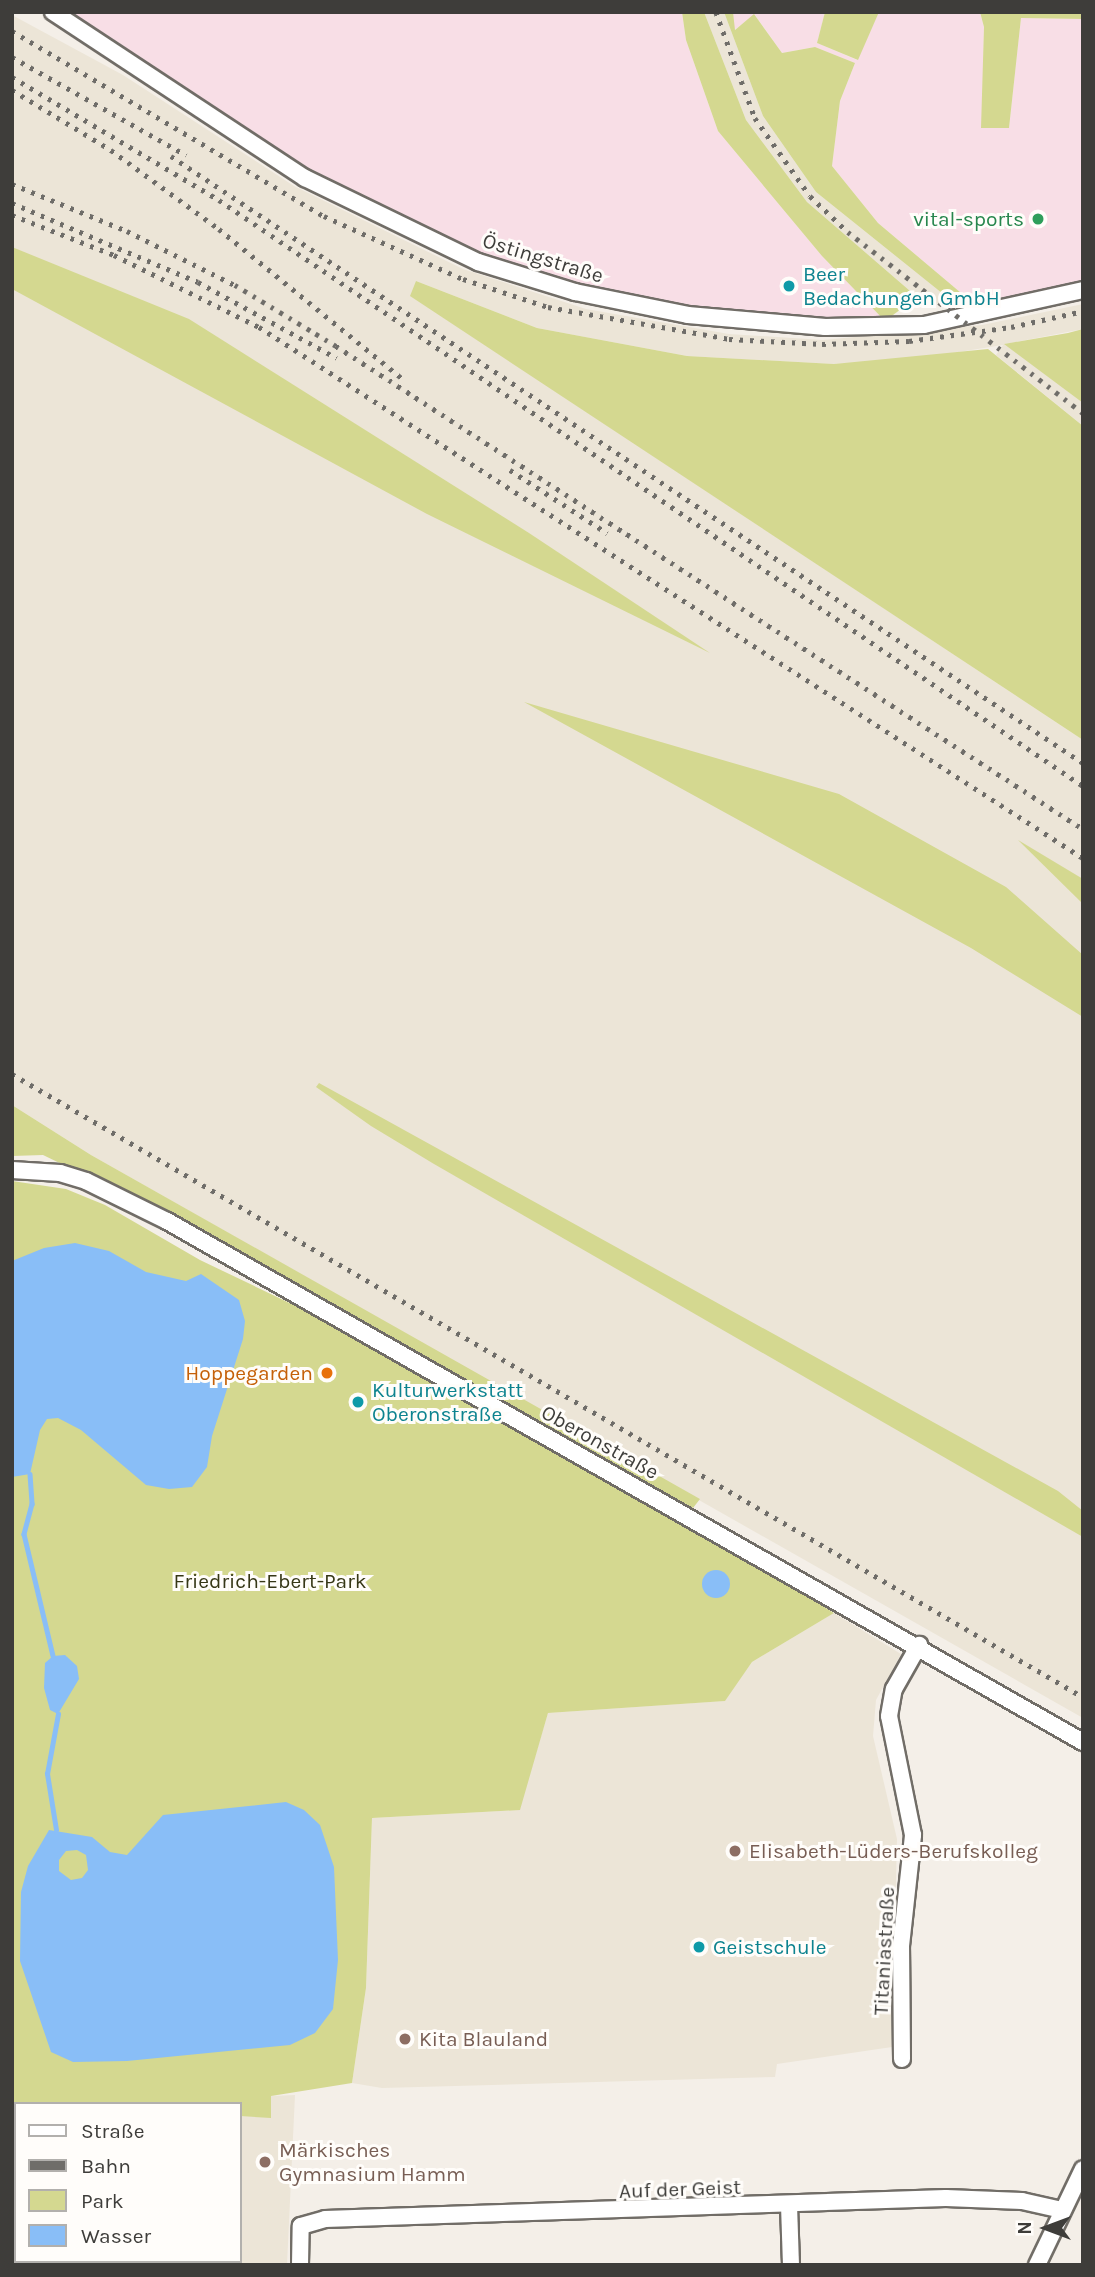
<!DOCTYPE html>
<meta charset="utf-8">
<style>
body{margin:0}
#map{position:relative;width:1095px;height:2277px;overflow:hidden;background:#f4efe8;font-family:Karla,sans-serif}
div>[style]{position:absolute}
.industrial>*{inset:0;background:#f8dee6}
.built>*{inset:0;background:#ece5d7}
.green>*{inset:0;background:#d4d890}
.water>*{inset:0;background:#89bef7}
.round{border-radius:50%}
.stream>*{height:4.5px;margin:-2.25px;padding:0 2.25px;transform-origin:2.25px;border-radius:2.25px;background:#89bef7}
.roads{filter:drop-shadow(2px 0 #716d67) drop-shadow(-2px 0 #716d67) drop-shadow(0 2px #716d67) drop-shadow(0 -2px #716d67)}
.minor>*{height:16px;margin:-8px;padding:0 8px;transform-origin:8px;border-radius:8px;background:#fff}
.rail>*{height:4.5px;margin-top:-2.25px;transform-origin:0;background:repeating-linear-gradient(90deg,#6f6d69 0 3.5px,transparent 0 10.5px)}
.dots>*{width:19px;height:19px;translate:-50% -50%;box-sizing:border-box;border:4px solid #fffdfa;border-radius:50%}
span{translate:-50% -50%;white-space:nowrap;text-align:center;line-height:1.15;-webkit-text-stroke:6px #fffdfa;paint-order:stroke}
.leisure-label{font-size:21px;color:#27864d}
.right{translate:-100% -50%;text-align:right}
.street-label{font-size:21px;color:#3e3d3a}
.culture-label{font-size:21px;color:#0d838f}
.left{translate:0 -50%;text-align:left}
.food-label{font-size:21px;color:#c56008}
.park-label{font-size:21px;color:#363716}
.education-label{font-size:21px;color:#785e54}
.frame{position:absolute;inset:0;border:14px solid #3e3d3a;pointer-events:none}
.legend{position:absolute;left:14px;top:2102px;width:228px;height:161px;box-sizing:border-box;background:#fffdfa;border:2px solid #b2b0ad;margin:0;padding:9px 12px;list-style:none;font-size:21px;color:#3e3d3a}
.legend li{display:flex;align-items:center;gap:14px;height:35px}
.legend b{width:35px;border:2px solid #b2b0ad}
.north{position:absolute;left:1011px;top:2193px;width:70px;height:70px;-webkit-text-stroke:5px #fffdfa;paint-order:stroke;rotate:270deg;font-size:19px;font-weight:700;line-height:28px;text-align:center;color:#3e3d3a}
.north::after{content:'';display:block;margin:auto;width:24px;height:32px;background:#3e3d3a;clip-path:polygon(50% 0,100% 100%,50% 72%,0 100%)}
</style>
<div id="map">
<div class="industrial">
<div style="clip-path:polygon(56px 12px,682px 12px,686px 40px,718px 131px,822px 256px,885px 321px,732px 320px,498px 271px,305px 175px)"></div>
<div style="clip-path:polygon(733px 12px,825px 12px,817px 43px,857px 60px,879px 12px,980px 12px,984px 27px,982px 128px,1009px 128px,1021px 18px,1083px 19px,1083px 287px,968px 314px,967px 298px,878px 223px,832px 166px,840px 101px,855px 63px,815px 47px,782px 53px,755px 15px,734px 30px)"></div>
</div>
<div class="built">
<div style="clip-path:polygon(704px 12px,724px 12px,763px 116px,816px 192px,968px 314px,917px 297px,807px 202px,746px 120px)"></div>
<div style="clip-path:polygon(12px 15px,123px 75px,294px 186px,463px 269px,586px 309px,729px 334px,823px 340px,982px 325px,1083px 304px,1083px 329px,1005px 344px,1083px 403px,1083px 426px,996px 355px,1003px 345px,914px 359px,834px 364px,687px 356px,537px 328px,416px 281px,443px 317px,1083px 740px,1083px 1718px,91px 1155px,12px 1105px)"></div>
<div style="clip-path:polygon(834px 1613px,901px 1654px,876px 1700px,873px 1736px,897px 1839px,892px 2047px,777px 2064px,775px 2077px,382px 2088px,352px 2083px,366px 1988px,372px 1818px,519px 1810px,548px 1713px,724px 1701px,752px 1662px)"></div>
<div style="clip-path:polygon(295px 2095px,287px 2265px,12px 2265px,12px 2107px,16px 2106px,16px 2261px,240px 2261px,240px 2104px,78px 2104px)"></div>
</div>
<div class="green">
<div style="clip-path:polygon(682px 12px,704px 12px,746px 120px,807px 202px,917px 297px,885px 321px,822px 256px,718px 131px,686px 40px)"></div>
<div style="clip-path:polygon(724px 12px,733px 12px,735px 30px,754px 14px,782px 53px,815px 47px,855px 63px,840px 101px,832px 166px,878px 223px,967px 298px,968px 314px,816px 192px,763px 116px)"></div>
<div style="clip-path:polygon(825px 12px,879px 12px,858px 60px,817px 43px)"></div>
<div style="clip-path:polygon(980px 12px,1083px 12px,1083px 19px,1021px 18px,1009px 128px,981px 128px,984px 27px)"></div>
<div style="clip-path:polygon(12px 247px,189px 319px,529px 533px,710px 653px,427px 514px,12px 289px)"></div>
<div style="clip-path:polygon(416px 281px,537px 328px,687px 356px,834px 364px,988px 349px,1083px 426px,1083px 740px,410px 296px)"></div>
<div style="clip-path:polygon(1083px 329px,1083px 403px,1004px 344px,1068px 333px)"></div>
<div style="clip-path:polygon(524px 702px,839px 794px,1006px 887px,1083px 955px,1083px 1017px,971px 948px)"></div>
<div style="clip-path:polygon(1018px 840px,1083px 879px,1083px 904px)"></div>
<div style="clip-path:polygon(319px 1083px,1058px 1491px,1083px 1511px,1083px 1537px,434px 1164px,371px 1126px,316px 1087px)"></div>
<div style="clip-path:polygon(12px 1105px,91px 1155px,700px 1499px,693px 1508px,124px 1194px,43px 1155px,12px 1156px)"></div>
<div style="clip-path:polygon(12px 1181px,66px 1189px,105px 1205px,200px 1260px,492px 1400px,834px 1613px,752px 1662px,725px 1701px,548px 1713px,520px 1810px,372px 1818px,366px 1988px,352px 2083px,271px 2096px,271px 2118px,240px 2116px,240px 2104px,16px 2104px,12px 2114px)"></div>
</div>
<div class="water">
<div style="clip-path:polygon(75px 1243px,109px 1251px,146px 1272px,186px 1281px,201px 1274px,239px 1300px,245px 1321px,243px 1339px,212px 1436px,207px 1467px,192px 1487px,169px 1489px,146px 1485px,81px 1430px,58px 1418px,47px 1419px,40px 1430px,30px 1474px,12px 1477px,12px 1261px,44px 1248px)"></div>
<div class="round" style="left:702px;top:1570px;width:28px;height:28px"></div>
<div style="clip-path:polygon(65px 1655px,77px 1666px,79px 1679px,58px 1714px,50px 1710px,44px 1688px,45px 1663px,53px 1656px)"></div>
<div style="clip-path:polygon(evenodd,286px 1802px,304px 1810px,320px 1825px,334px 1867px,338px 1960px,333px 2009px,315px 2033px,290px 2045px,127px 2061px,73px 2062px,51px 2052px,20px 1961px,21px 1892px,28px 1866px,49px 1830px,92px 1837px,110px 1852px,127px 1855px,163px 1815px,286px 1802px,77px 1850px,86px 1855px,88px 1870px,82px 1878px,71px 1880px,59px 1871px,59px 1860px,66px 1851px,77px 1850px)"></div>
</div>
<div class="stream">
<div style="left:30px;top:1474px;width:30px;rotate:86deg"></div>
<div style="left:32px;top:1504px;width:31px;rotate:105deg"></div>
<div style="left:24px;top:1534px;width:125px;rotate:76.6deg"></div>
<div style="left:56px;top:1830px;width:57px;rotate:-99.1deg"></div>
<div style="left:47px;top:1774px;width:61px;rotate:-79.6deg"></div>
</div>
<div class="roads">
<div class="minor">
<div style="left:53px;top:12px;width:302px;rotate:33.4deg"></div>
<div style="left:305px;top:178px;width:192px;rotate:25.9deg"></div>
<div style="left:478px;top:262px;width:102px;rotate:17.2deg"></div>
<div style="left:575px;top:292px;width:115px;rotate:11.5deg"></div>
<div style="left:688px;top:315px;width:138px;rotate:5deg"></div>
<div style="left:825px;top:327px;width:99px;rotate:-1.2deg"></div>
<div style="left:924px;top:325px;width:163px;rotate:-12.4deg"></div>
<div style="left:12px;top:1170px;width:48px;rotate:3.6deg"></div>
<div style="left:60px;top:1173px;width:27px;rotate:17deg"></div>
<div style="left:86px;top:1181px;width:90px;rotate:26.3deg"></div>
<div style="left:167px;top:1221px;width:1054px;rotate:29.63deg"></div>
<div style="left:902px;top:2059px;width:113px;rotate:-90.5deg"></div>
<div style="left:901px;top:1946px;width:112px;rotate:-83.8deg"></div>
<div style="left:913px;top:1835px;width:121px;rotate:-101.4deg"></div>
<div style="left:889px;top:1716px;width:27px;rotate:-80deg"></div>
<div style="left:894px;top:1689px;width:51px;rotate:-60.4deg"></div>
<div style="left:789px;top:2205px;width:60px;rotate:88.1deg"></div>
<div style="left:300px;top:2265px;width:39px;rotate:-89deg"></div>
<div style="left:301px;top:2226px;width:25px;rotate:-16deg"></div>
<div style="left:325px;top:2219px;width:621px;rotate:-1.94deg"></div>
<div style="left:946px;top:2198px;width:76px;rotate:2.3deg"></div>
<div style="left:1022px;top:2201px;width:41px;rotate:12.7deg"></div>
<div style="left:1037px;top:2265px;width:106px;rotate:-64.4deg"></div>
</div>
</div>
<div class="rail">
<div style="left:716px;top:12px;width:113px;rotate:69.8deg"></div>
<div style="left:755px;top:118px;width:95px;rotate:54.8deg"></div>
<div style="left:810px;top:196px;width:52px;rotate:43.5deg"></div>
<div style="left:848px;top:232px;width:297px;rotate:37.6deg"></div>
<div style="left:12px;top:31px;width:363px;rotate:30.7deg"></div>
<div style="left:324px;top:216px;width:153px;rotate:24.4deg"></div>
<div style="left:463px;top:279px;width:89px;rotate:18.2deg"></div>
<div style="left:548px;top:307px;width:184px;rotate:10deg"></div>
<div style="left:729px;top:339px;width:93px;rotate:3.1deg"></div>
<div style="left:822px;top:344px;width:87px;rotate:-2deg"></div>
<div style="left:909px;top:341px;width:103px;rotate:-7.8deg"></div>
<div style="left:1011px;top:327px;width:74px;rotate:-12.5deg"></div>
<div style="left:12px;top:57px;width:200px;rotate:29.4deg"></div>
<div style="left:12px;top:77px;width:241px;rotate:30.7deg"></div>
<div style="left:219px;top:200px;width:1044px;rotate:34.15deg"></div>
<div style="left:12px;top:90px;width:116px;rotate:31.2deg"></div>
<div style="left:111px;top:150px;width:134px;rotate:36.2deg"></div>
<div style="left:219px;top:229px;width:236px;rotate:39.2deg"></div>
<div style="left:171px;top:156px;width:1096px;rotate:33.65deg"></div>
<div style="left:12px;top:184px;width:124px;rotate:22.2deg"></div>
<div style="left:127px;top:231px;width:121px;rotate:26.6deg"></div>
<div style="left:235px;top:285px;width:118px;rotate:31.1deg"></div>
<div style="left:336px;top:346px;width:890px;rotate:32.89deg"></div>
<div style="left:12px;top:203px;width:202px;rotate:23deg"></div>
<div style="left:198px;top:282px;width:158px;rotate:28.7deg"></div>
<div style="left:12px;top:215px;width:110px;rotate:21.4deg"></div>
<div style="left:114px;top:255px;width:162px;rotate:26.4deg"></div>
<div style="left:259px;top:327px;width:980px;rotate:32.8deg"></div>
<div style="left:510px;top:470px;width:116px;rotate:33deg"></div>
<div style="left:12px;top:1074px;width:1239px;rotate:30.19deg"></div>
</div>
<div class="dots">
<div style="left:1038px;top:219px;background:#2e9e5b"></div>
<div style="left:789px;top:286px;background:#0f9aa8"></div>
<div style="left:327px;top:1373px;background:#e8710a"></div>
<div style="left:358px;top:1402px;background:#0f9aa8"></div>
<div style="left:735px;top:1851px;background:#8d6e63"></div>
<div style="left:699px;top:1947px;background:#0f9aa8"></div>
<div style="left:405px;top:2039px;background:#8d6e63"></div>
<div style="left:265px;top:2162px;background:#8d6e63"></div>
</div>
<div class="leisure-label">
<span class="right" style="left:1024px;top:219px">vital-sports</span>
</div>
<div class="street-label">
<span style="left:543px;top:258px;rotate:17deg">Östingstraße</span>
<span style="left:600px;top:1442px;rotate:29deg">Oberonstraße</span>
<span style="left:884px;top:1951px;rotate:-87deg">Titaniastraße</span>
<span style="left:680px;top:2189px;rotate:-2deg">Auf der Geist</span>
</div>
<div class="culture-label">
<span class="left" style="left:803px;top:286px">Beer<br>Bedachungen GmbH</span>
<span class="left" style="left:372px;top:1402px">Kulturwerkstatt<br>Oberonstraße</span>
<span class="left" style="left:713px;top:1947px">Geistschule</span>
</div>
<div class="food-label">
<span class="right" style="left:313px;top:1373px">Hoppegarden</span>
</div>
<div class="park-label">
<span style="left:270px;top:1581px">Friedrich-Ebert-Park</span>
</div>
<div class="education-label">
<span class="left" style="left:749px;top:1851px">Elisabeth-Lüders-Berufskolleg</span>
<span class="left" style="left:419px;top:2039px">Kita Blauland</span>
<span class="left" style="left:279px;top:2162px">Märkisches<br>Gymnasium Hamm</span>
</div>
<div class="frame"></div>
<ul class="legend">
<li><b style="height:9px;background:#fff"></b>Straße</li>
<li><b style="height:9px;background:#6f6d69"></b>Bahn</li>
<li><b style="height:19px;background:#d4d890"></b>Park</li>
<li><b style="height:19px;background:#89bef7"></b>Wasser</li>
</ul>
<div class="north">N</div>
</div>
